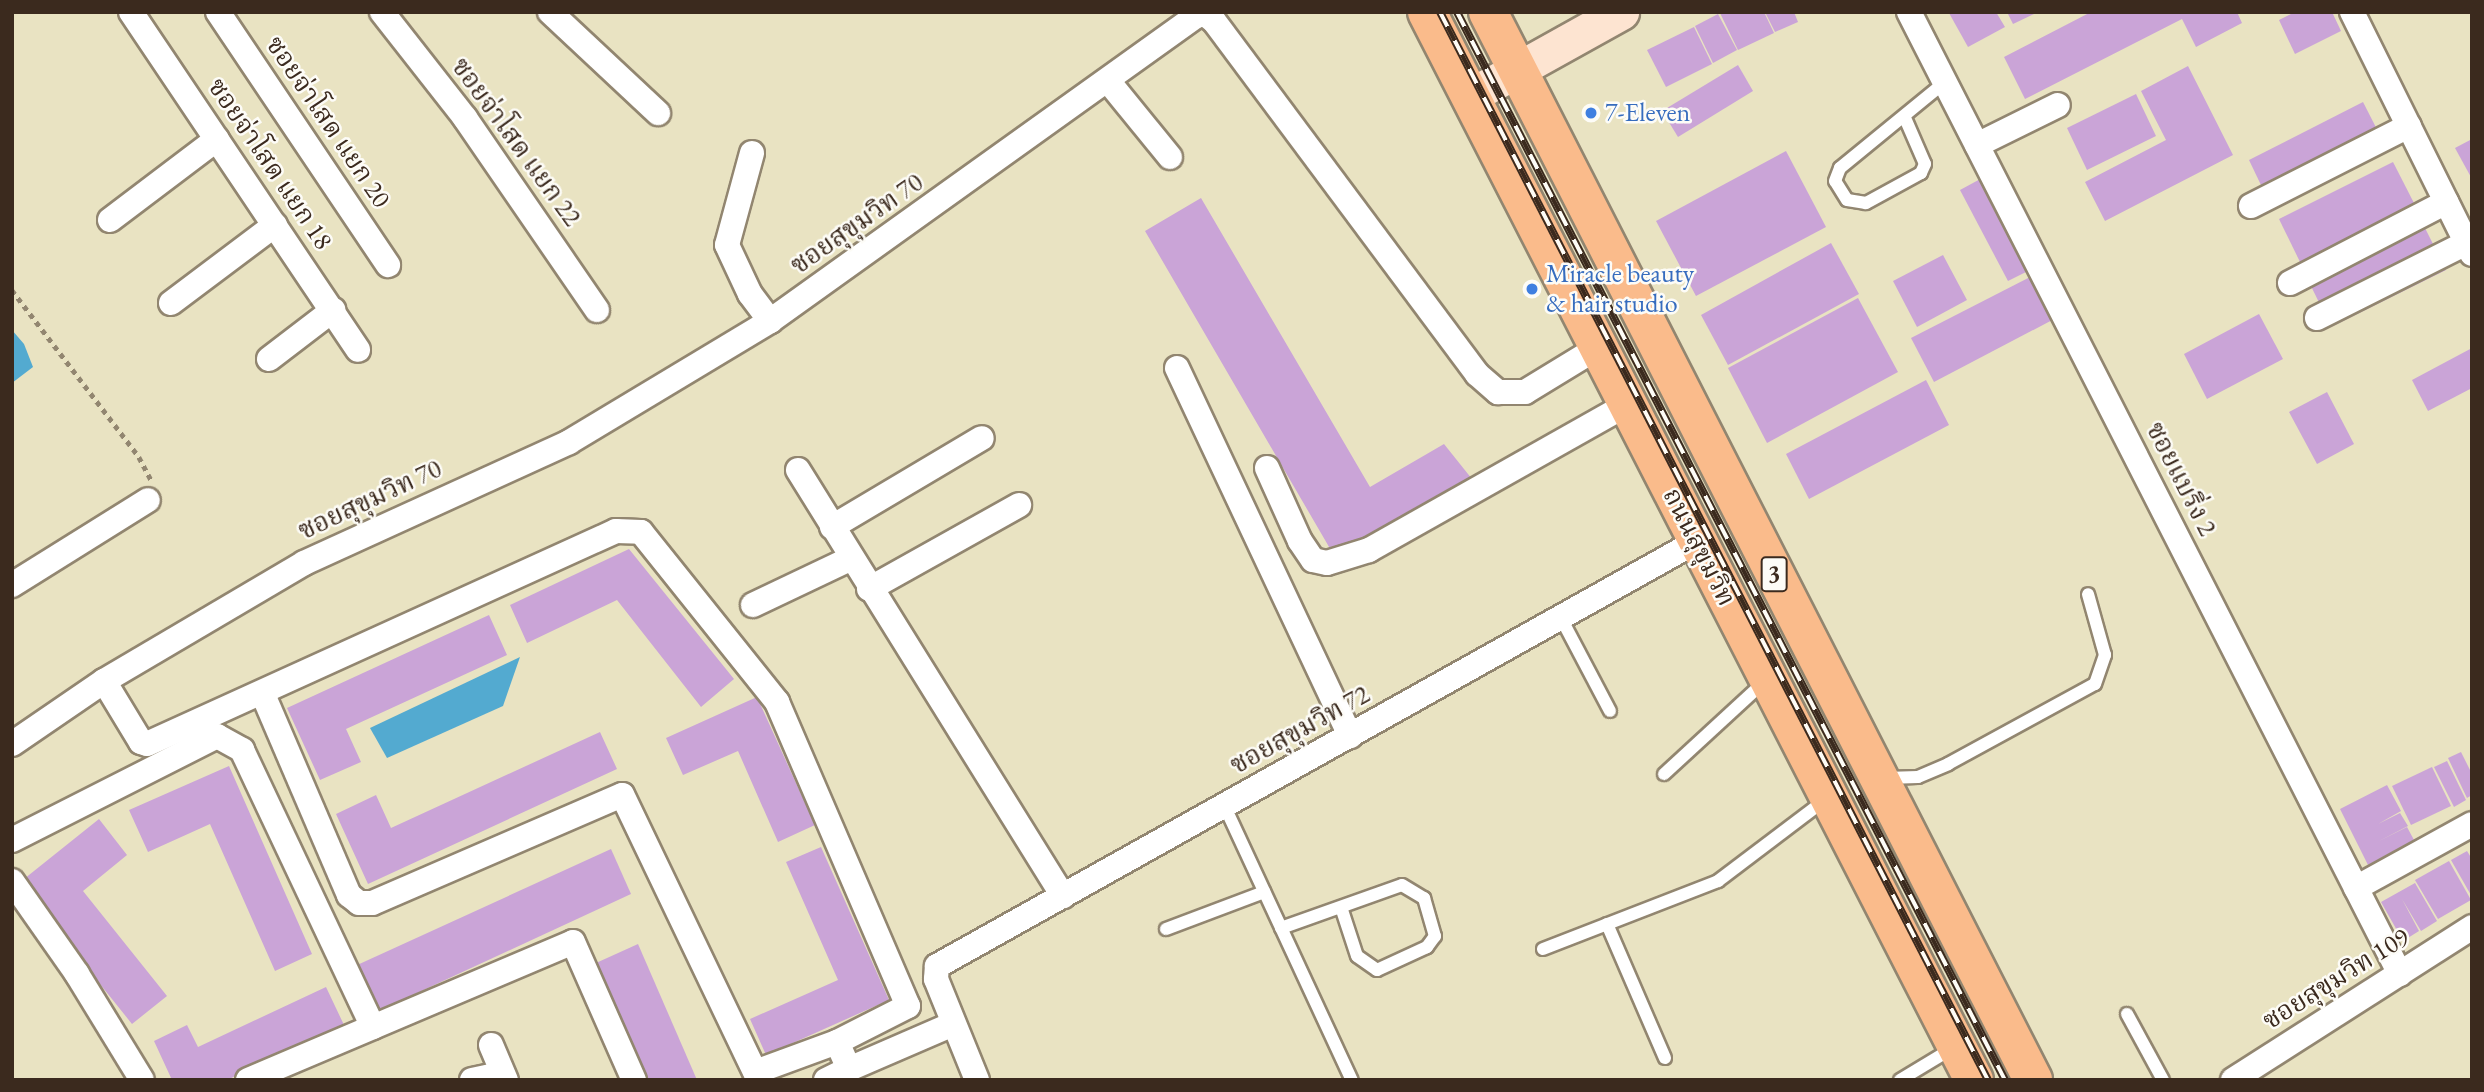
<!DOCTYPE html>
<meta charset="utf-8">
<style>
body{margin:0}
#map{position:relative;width:2484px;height:1092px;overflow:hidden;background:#e9e3c2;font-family:"EB Garamond","Noto Serif Thai",serif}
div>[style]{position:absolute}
.water>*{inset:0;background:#53aad0}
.building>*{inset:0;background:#caa4d7}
.path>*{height:4.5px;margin-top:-2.25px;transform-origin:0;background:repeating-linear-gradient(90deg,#928670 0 5px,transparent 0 10px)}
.roads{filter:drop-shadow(2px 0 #928670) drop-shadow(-2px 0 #928670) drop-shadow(0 2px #928670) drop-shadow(0 -2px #928670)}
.service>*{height:12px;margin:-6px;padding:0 6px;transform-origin:6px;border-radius:6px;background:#fff}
.minor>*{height:24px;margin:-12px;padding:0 12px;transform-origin:12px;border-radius:12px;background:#fff}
.secondary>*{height:35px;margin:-17.5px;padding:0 17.5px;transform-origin:17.5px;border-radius:17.5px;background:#fde4d1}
.trunk>*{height:38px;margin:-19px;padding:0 19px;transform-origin:19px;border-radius:19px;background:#fabb8b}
.rail>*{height:8px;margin-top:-4px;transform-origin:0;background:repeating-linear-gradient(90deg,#fdfcf7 0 16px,#3b2a1e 0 32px);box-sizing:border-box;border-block:2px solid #3b2a1e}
.dots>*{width:19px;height:19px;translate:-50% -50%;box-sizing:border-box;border:4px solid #fdfcf7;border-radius:50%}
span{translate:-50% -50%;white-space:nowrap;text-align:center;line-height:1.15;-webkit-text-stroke:5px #fdfcf7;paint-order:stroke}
.shield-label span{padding:2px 5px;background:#fdfcf7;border:2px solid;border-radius:5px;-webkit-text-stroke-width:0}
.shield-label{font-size:24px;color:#3b2a1e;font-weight:700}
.shop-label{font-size:26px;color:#366cbe}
.left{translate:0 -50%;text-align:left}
.street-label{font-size:26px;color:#3b2a1e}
.frame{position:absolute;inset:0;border:14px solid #3b2a1e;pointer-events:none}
</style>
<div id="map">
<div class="water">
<div style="clip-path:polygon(12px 330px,24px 344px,33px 367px,12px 383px)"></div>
<div style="clip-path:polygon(520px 657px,503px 706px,387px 758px,370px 728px)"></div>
</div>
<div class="building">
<div style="clip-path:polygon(1764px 12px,1774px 33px,1738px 50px,1720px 13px)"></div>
<div style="clip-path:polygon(1765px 12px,1794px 12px,1798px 22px,1775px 32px)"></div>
<div style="clip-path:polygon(1996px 12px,2005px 27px,1968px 47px,1949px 13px)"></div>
<div style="clip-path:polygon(2007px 12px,2038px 12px,2013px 24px)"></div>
<div style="clip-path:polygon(2091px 12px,2237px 12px,2242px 23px,2196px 47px,2182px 19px,2025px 99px,2004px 57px)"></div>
<div style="clip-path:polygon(2295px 12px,2332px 12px,2341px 31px,2295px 54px,2279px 20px)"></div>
<div style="clip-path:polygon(1718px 14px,1737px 50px,1713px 63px,1695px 26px)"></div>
<div style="clip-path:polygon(1694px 27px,1712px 64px,1666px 87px,1647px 50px)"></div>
<div style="clip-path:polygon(1738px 65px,1753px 91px,1678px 137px,1662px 111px)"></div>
<div style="clip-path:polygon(2188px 66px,2233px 155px,2105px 221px,2085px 182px,2166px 140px,2141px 91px)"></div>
<div style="clip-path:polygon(2136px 94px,2156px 136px,2087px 170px,2067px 128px)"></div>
<div style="clip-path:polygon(2363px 102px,2386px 147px,2271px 206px,2249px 160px)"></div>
<div style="clip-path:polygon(2472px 139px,2472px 179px,2455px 148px)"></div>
<div style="clip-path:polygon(1786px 151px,1826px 227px,1696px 296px,1656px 221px)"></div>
<div style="clip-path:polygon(2393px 162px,2416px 207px,2301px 264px,2279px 219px)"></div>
<div style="clip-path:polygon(1984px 177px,2032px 269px,2008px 281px,1960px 190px)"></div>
<div style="clip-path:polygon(1201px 198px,1370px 487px,1444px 444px,1472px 479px,1365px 540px,1332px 552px,1145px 231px)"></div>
<div style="clip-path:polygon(2423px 224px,2446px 270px,2331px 327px,2309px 282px)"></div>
<div style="clip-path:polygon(1831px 243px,1859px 294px,1728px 365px,1701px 315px)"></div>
<div style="clip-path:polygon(1943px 255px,1967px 300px,1917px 327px,1893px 281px)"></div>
<div style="clip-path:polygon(2036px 274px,2058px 317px,1934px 382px,1911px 338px)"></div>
<div style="clip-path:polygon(1858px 298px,1898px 372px,1767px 443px,1728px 368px)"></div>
<div style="clip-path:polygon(2259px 314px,2283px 359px,2207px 399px,2184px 354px)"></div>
<div style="clip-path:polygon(2472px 348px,2472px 388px,2428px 411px,2412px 380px)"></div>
<div style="clip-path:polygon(1926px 380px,1949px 425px,1809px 499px,1786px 454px)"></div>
<div style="clip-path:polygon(2327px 392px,2354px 444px,2317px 464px,2289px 412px)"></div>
<div style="clip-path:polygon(629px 549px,734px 679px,701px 707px,617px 600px,527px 643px,510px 605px)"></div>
<div style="clip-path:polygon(489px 615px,507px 655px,346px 729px,361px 762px,320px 780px,287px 708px)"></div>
<div style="clip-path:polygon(757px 697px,815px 825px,778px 842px,738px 751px,683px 775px,666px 738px)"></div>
<div style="clip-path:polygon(600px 732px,617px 769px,368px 884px,336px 814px,376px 795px,391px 828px)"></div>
<div style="clip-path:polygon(2461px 752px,2472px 774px,2472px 795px,2467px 798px,2448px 758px)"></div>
<div style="clip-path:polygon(2447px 761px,2466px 800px,2454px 807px,2434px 767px)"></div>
<div style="clip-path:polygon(229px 766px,312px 954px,275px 971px,210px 824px,148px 852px,129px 810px)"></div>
<div style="clip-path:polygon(2432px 767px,2451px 806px,2411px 825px,2392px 786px)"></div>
<div style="clip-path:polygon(2387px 785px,2401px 811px,2378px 824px,2400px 813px,2408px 826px,2379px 841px,2407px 827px,2414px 840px,2368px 865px,2340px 809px)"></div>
<div style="clip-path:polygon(99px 819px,127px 855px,83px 891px,167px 996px,132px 1024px,19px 883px)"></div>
<div style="clip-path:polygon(821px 847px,889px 1000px,766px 1055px,750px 1019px,838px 980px,786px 862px)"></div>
<div style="clip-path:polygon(611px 849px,631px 894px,376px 1012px,355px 966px)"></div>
<div style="clip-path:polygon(2467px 851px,2472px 859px,2472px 897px,2451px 860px)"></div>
<div style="clip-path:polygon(2449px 861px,2471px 900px,2438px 919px,2415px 880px)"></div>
<div style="clip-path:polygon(2415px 883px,2437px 921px,2421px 931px,2402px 899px,2419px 931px,2403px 941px,2381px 902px)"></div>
<div style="clip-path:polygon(638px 944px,697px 1080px,648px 1080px,596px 963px)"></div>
<div style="clip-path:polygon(326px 987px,344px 1025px,227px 1080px,172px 1080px,154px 1041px,187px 1025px,198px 1047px)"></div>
</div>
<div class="path">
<div style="left:12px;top:290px;width:210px;rotate:52.7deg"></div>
<div style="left:139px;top:457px;width:26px;rotate:62deg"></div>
</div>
<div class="roads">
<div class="service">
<div style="left:1905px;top:118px;width:50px;rotate:66.5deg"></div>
<div style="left:1925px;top:164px;width:10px;rotate:114deg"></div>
<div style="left:1921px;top:173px;width:63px;rotate:151.4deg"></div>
<div style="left:1866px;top:203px;width:19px;rotate:-171deg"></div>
<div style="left:1847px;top:200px;width:22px;rotate:-122deg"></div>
<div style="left:1835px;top:181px;width:14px;rotate:-69deg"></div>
<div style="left:1840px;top:168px;width:136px;rotate:-39.3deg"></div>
<div style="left:1561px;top:618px;width:105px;rotate:62.2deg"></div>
<div style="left:1664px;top:774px;width:136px;rotate:-42.6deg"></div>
<div style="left:1886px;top:778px;width:32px;rotate:-2deg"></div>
<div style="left:1918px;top:777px;width:33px;rotate:-23deg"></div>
<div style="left:1948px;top:764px;width:167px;rotate:-28.6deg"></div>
<div style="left:2095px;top:684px;width:31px;rotate:-71deg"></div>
<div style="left:2105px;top:655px;width:63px;rotate:-105.6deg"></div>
<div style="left:1225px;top:807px;width:301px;rotate:65.1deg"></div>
<div style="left:1607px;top:924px;width:146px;rotate:66.6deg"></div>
<div style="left:1281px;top:928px;width:128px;rotate:-19.6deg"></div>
<div style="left:1402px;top:885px;width:26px;rotate:31deg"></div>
<div style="left:1424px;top:898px;width:40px;rotate:74deg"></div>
<div style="left:1435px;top:936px;width:14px;rotate:126deg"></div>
<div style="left:1427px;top:947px;width:55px;rotate:155.3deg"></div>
<div style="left:1377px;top:970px;width:24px;rotate:-145deg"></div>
<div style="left:1357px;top:956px;width:48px;rotate:-108.1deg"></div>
<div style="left:1166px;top:929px;width:105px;rotate:-20.7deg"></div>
<div style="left:1543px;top:949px;width:188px;rotate:-21.2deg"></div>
<div style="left:1718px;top:881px;width:134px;rotate:-37.1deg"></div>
<div style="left:2127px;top:1014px;width:75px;rotate:61.4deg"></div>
<div style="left:1900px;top:1080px;width:62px;rotate:-31.1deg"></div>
</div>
<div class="minor">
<div style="left:131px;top:12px;width:407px;rotate:56.1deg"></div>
<div style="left:218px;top:12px;width:305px;rotate:56.1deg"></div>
<div style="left:382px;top:12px;width:135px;rotate:51.9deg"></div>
<div style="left:465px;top:118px;width:233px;rotate:55.5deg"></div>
<div style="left:550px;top:12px;width:148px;rotate:43.1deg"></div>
<div style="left:1909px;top:12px;width:1080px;rotate:62.96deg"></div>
<div style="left:2352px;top:12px;width:270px;rotate:63.6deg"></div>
<div style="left:1108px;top:81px;width:98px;rotate:50.8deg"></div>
<div style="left:1977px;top:145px;width:90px;rotate:-26.3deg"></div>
<div style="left:752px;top:153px;width:95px;rotate:105.2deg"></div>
<div style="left:727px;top:245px;width:54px;rotate:64.9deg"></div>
<div style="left:750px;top:294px;width:34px;rotate:53deg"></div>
<div style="left:2251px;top:206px;width:177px;rotate:-26.9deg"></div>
<div style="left:110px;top:220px;width:134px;rotate:-37.1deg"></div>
<div style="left:2290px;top:283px;width:176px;rotate:-27.4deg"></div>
<div style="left:171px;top:303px;width:130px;rotate:-36.9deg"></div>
<div style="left:2317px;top:318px;width:167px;rotate:-26.7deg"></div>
<div style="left:269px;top:359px;width:81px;rotate:-37.4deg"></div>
<div style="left:1177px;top:368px;width:407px;rotate:64.8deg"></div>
<div style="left:1267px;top:468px;width:80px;rotate:65.7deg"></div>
<div style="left:1300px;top:541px;width:23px;rotate:56deg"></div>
<div style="left:1313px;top:560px;width:14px;rotate:12deg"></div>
<div style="left:1327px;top:563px;width:44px;rotate:-17.2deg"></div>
<div style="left:1369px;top:550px;width:295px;rotate:-29.4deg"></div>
<div style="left:798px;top:470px;width:502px;rotate:58.12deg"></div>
<div style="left:832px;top:527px;width:174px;rotate:-30.7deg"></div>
<div style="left:12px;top:585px;width:160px;rotate:-32deg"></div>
<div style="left:869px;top:589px;width:172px;rotate:-29.2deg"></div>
<div style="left:753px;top:605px;width:107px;rotate:-25.4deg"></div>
<div style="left:104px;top:681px;width:71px;rotate:58.8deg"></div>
<div style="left:141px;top:742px;width:6px;rotate:18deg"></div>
<div style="left:147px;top:744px;width:515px;rotate:-24.43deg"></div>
<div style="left:616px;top:531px;width:25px;rotate:2deg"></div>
<div style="left:641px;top:532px;width:218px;rotate:51.3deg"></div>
<div style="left:777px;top:702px;width:331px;rotate:66.7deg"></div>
<div style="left:908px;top:1006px;width:80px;rotate:153.1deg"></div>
<div style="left:837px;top:1042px;width:87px;rotate:159.9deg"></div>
<div style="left:755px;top:1072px;width:307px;rotate:-115.6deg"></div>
<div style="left:622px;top:795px;width:272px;rotate:156.6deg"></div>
<div style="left:372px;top:903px;width:13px;rotate:180deg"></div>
<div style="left:359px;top:903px;width:13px;rotate:-141deg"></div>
<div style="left:349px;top:895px;width:219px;rotate:-113.2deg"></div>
<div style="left:12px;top:744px;width:112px;rotate:-34.4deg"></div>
<div style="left:104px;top:681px;width:232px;rotate:-30.5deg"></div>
<div style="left:304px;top:563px;width:291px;rotate:-24.5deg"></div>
<div style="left:569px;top:442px;width:235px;rotate:-31deg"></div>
<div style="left:770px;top:321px;width:524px;rotate:-35.6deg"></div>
<div style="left:1196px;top:16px;width:9px;rotate:-13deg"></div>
<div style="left:1205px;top:14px;width:11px;rotate:38deg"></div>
<div style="left:1214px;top:21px;width:440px;rotate:53.3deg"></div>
<div style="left:1477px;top:374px;width:28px;rotate:41deg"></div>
<div style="left:1498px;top:392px;width:27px"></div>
<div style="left:1525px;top:392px;width:84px;rotate:-31.4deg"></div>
<div style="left:12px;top:840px;width:230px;rotate:-26.9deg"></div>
<div style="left:217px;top:736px;width:29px;rotate:29deg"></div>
<div style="left:242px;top:750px;width:306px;rotate:64.7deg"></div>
<div style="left:373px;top:1027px;width:217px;rotate:-23deg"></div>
<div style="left:573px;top:942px;width:151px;rotate:66.2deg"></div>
<div style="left:12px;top:881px;width:113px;rotate:55deg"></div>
<div style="left:77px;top:974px;width:124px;rotate:58.5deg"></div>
<div style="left:2356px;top:888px;width:132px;rotate:-28.9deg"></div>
<div style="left:837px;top:1042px;width:30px;rotate:66deg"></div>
<div style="left:849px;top:1069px;width:113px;rotate:-23.4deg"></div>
<div style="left:491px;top:1045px;width:38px;rotate:67deg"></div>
<div style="left:248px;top:1080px;width:136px;rotate:-23deg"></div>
<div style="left:472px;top:1080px;width:30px;rotate:-12deg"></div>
<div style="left:826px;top:1080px;width:25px;rotate:-26deg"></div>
<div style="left:977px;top:1080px;width:109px;rotate:-112.1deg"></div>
<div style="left:936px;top:979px;width:13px;rotate:-86deg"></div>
<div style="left:937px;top:966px;width:871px;rotate:-29.21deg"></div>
<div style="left:2233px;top:1080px;width:284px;rotate:-32.6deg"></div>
</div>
<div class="secondary">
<div style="left:1470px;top:96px;width:173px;rotate:-29.1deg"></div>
</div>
<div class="trunk">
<div style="left:1427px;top:12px;width:1200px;rotate:62.88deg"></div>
<div style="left:1488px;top:12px;width:1199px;rotate:62.96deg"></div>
</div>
</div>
<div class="rail">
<div style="left:1440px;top:12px;width:1200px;rotate:62.84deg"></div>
<div style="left:1457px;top:12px;width:1200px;rotate:62.84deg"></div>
</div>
<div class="dots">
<div style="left:1591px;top:113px;background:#3f7fe0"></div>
<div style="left:1532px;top:289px;background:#3f7fe0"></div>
</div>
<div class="shield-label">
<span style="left:1774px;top:574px">3</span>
</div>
<div class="shop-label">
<span class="left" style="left:1605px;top:113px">7-Eleven</span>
<span class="left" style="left:1546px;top:289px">Miracle beauty<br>&amp; hair studio</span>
</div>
<div class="street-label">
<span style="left:328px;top:122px;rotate:56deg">ซอยจ่าโสด แยก 20</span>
<span style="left:516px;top:142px;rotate:54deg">ซอยจ่าโสด แยก 22</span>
<span style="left:270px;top:164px;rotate:56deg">ซอยจ่าโสด แยก 18</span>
<span style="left:857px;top:224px;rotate:-35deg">ซอยสุขุมวิท 70</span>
<span style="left:2181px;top:479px;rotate:63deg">ซอยแบริ่ง 2</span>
<span style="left:370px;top:500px;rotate:-25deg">ซอยสุขุมวิท 70</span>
<span style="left:1699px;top:547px;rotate:63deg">ถนนสุขุมวิท</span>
<span style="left:1300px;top:730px;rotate:-29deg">ซอยสุขุมวิท 72</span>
<span style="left:2336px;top:979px;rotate:-32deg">ซอยสุขุมวิท 109</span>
</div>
<div class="frame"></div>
</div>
